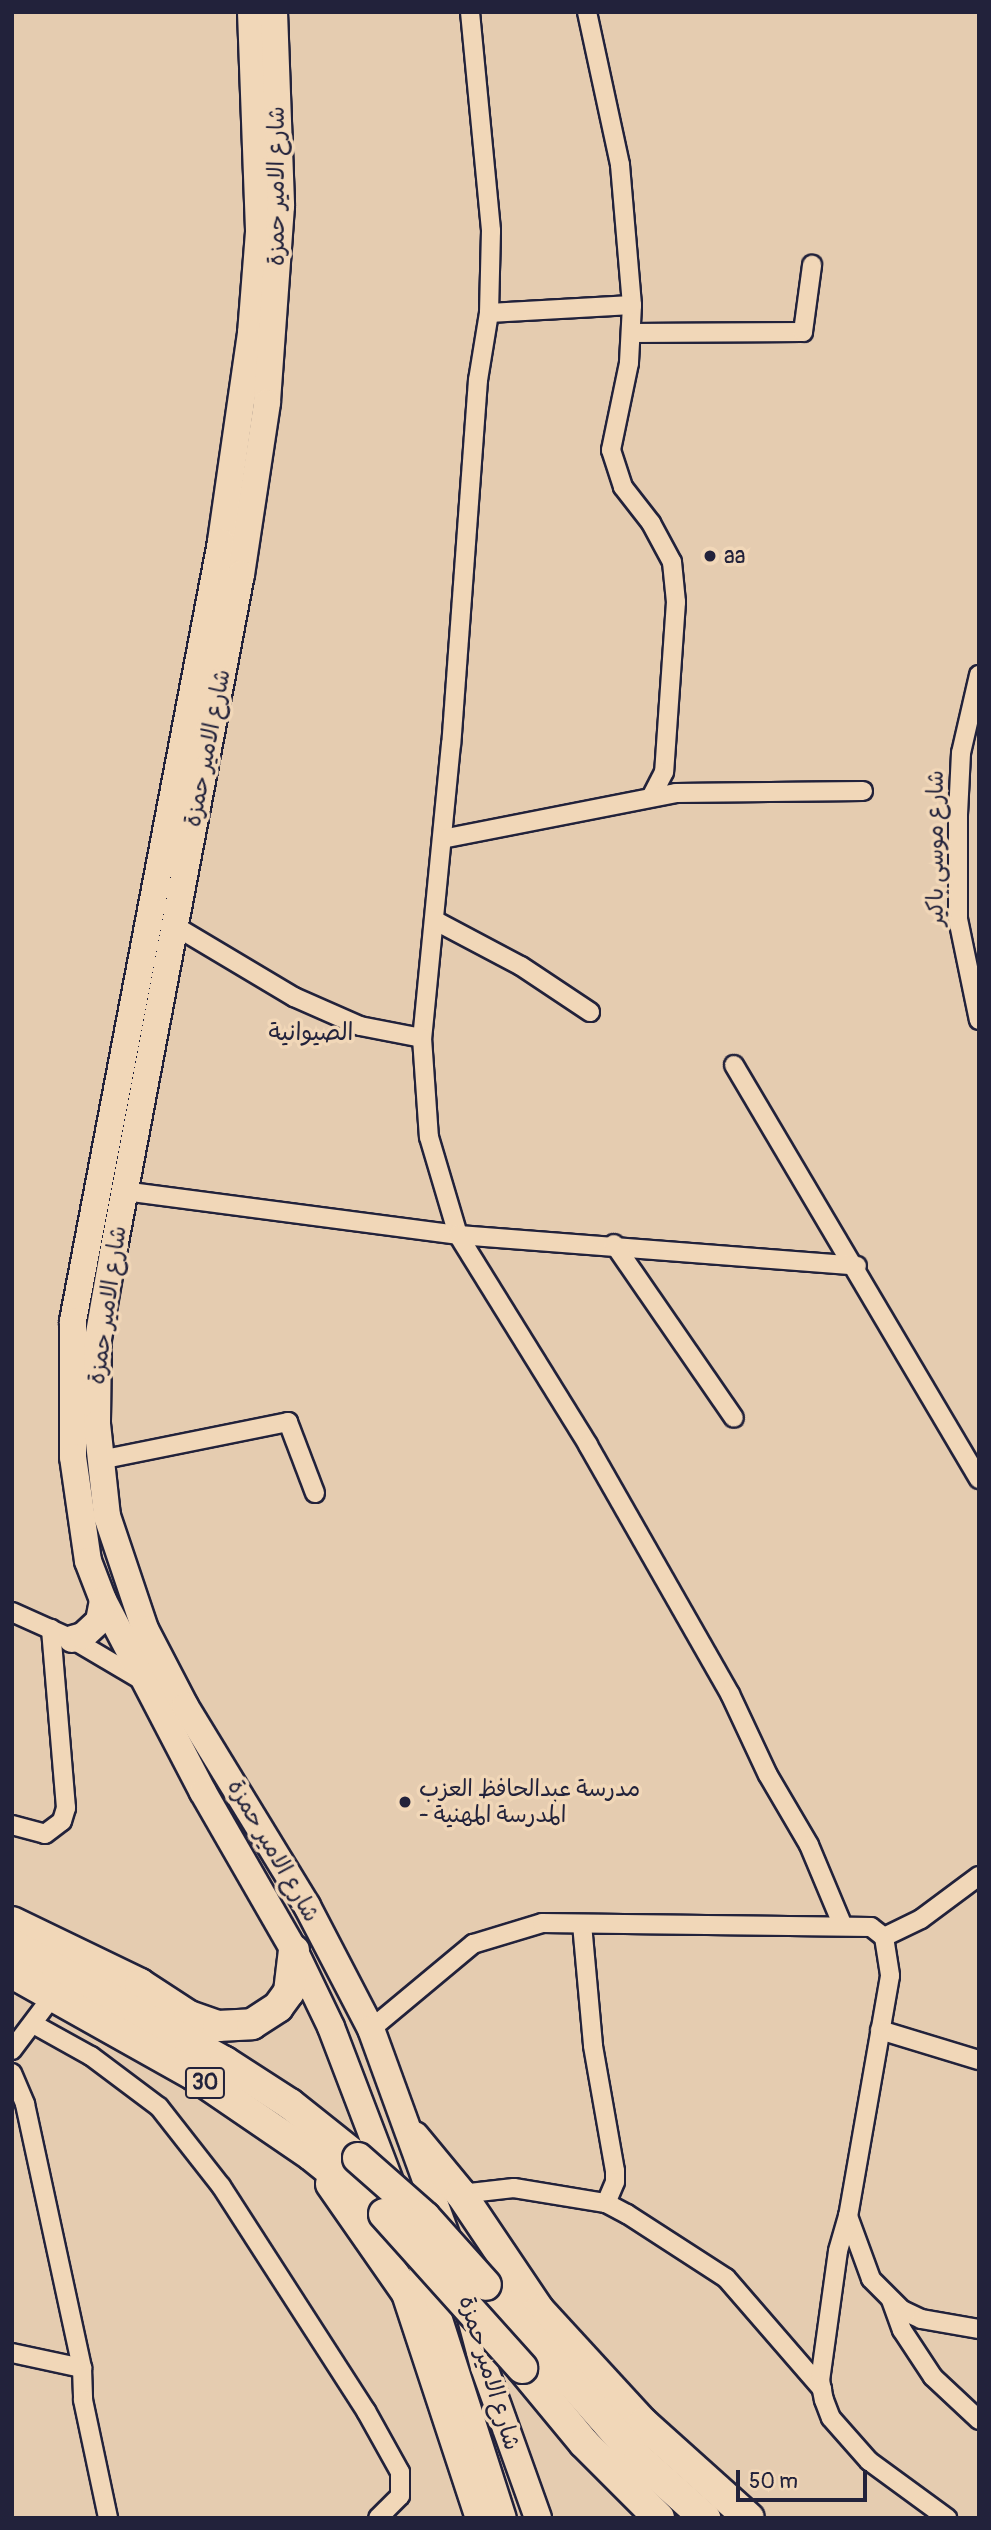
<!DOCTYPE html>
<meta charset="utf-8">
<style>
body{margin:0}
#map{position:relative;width:991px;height:2530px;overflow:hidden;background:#e5ccb0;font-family:Pangolin,"Playpen Sans Arabic",sans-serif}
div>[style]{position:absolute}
.roads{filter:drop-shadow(2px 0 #22223b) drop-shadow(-2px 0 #22223b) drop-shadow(0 2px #22223b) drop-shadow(0 -2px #22223b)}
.street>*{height:18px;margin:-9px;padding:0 9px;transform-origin:9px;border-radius:9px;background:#f1d7b8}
.secondary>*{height:26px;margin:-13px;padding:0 13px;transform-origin:13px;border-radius:13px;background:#f1d7b8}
.primary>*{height:30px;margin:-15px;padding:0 15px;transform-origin:15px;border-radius:15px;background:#f1d7b8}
.bridges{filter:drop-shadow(2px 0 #22223b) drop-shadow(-2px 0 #22223b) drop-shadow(0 2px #22223b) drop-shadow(0 -2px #22223b)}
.primary-bridge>*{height:30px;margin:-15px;padding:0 15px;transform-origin:15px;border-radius:15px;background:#f1d7b8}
.dots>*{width:19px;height:19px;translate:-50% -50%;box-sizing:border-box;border:4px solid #f1d7b8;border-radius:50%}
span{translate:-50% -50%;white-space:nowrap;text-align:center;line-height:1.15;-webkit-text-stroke:7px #f1d7b8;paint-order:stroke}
.shield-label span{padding:2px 5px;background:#f1d7b8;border:2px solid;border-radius:5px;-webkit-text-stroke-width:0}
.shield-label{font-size:21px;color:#22223b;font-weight:700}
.street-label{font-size:23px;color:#22223b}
.poi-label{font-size:23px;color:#22223b}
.left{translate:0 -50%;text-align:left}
.neighbourhood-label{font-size:24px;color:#22223b}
.frame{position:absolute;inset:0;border:14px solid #22223b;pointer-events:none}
.scale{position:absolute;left:736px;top:2470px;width:131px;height:32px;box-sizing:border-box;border:4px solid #22223b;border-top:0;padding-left:9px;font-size:21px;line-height:24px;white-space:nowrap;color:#22223b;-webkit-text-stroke:5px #f1d7b8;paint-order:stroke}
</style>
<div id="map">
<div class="roads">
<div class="street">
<div style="left:470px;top:12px;width:220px;rotate:84.5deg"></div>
<div style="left:491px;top:231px;width:82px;rotate:91.4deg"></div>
<div style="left:489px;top:313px;width:68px;rotate:99.3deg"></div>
<div style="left:478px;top:380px;width:365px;rotate:94.2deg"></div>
<div style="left:451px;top:744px;width:295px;rotate:95.6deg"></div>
<div style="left:422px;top:1038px;width:99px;rotate:86deg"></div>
<div style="left:429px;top:1137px;width:102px;rotate:73.5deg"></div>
<div style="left:458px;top:1235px;width:247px;rotate:58.2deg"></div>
<div style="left:588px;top:1445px;width:287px;rotate:60.3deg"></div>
<div style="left:730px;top:1694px;width:89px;rotate:64.9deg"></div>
<div style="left:768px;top:1775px;width:81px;rotate:59.6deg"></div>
<div style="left:809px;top:1845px;width:86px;rotate:67.3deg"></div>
<div style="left:587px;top:12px;width:157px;rotate:77.8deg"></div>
<div style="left:620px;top:165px;width:141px;rotate:85.1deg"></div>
<div style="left:632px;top:305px;width:58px;rotate:93deg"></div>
<div style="left:629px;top:363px;width:89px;rotate:101.7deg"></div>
<div style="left:611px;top:450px;width:39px;rotate:72deg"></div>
<div style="left:623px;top:487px;width:46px;rotate:52.1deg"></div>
<div style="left:651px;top:523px;width:44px;rotate:61.7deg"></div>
<div style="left:672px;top:562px;width:40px;rotate:84.3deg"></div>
<div style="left:676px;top:602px;width:170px;rotate:94deg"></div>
<div style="left:664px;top:772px;width:28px;rotate:117deg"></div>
<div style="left:489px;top:313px;width:143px;rotate:-3.2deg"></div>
<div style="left:632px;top:333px;width:171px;rotate:-0.3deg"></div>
<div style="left:803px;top:332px;width:68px;rotate:-82.3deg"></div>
<div style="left:979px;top:675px;width:80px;rotate:103deg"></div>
<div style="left:961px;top:753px;width:62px;rotate:92.8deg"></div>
<div style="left:958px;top:815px;width:104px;rotate:90deg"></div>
<div style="left:958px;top:919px;width:103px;rotate:78.3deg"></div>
<div style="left:442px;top:839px;width:238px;rotate:-11.1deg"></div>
<div style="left:676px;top:793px;width:187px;rotate:-0.6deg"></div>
<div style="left:434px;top:920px;width:98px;rotate:27.9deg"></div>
<div style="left:521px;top:966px;width:83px;rotate:33.7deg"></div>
<div style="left:175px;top:926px;width:139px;rotate:30.8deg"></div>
<div style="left:294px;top:997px;width:72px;rotate:23.7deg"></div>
<div style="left:360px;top:1026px;width:63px;rotate:11deg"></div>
<div style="left:734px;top:1065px;width:481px;rotate:59.4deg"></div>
<div style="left:124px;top:1191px;width:337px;rotate:7.5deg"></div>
<div style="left:458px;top:1235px;width:400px;rotate:4.4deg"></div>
<div style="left:614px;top:1244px;width:211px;rotate:55.4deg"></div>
<div style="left:100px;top:1460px;width:192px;rotate:-11.4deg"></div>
<div style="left:288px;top:1422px;width:76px;rotate:69.2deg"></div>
<div style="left:12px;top:1612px;width:66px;rotate:24.2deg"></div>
<div style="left:72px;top:1639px;width:85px;rotate:30.5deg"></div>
<div style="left:12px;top:1825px;width:34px;rotate:15deg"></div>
<div style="left:45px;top:1834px;width:21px;rotate:-37deg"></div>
<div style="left:62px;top:1821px;width:14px;rotate:-73deg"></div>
<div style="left:66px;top:1808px;width:180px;rotate:-94.8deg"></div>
<div style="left:582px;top:1924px;width:122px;rotate:84.8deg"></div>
<div style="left:593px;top:2046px;width:127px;rotate:80deg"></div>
<div style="left:615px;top:2171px;width:11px;rotate:90deg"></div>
<div style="left:615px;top:2182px;width:23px;rotate:113deg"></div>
<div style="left:884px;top:1937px;width:41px;rotate:-25.9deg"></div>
<div style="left:921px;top:1919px;width:72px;rotate:-36.6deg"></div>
<div style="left:35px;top:2025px;width:64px;rotate:29deg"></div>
<div style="left:91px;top:2056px;width:85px;rotate:36.9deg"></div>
<div style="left:159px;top:2107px;width:100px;rotate:51.9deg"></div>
<div style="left:221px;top:2186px;width:268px;rotate:57.2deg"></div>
<div style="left:366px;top:2411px;width:70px;rotate:60.9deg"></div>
<div style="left:400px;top:2472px;width:24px;rotate:90deg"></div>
<div style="left:400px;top:2496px;width:31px;rotate:135deg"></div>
<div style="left:371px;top:2029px;width:133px;rotate:-39.8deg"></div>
<div style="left:473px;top:1944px;width:72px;rotate:-16.9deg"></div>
<div style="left:542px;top:1923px;width:329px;rotate:0.7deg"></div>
<div style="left:871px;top:1927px;width:16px;rotate:38deg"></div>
<div style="left:884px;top:1937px;width:39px;rotate:81deg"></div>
<div style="left:890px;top:1976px;width:244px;rotate:99.9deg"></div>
<div style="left:848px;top:2216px;width:67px;rotate:69.9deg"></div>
<div style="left:871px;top:2279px;width:44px;rotate:45deg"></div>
<div style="left:902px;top:2310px;width:21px;rotate:25deg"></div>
<div style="left:921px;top:2319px;width:59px;rotate:9.8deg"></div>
<div style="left:880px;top:2030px;width:103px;rotate:16.9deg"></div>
<div style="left:12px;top:2050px;width:66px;rotate:-53deg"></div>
<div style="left:12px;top:2073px;width:34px;rotate:67deg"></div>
<div style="left:25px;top:2104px;width:270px;rotate:77.8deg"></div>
<div style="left:82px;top:2368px;width:32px;rotate:88deg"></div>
<div style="left:83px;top:2400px;width:121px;rotate:78deg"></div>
<div style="left:461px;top:2194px;width:53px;rotate:-6.5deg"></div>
<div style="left:514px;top:2188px;width:93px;rotate:9.3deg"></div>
<div style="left:606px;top:2203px;width:24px;rotate:28deg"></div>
<div style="left:627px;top:2214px;width:118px;rotate:32.9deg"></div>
<div style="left:726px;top:2278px;width:147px;rotate:49.1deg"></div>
<div style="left:848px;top:2216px;width:36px;rotate:106deg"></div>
<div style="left:838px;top:2251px;width:130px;rotate:97.9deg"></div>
<div style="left:820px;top:2380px;width:20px;rotate:79deg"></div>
<div style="left:824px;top:2400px;width:19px;rotate:69deg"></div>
<div style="left:831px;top:2418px;width:57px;rotate:48.5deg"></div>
<div style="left:869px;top:2461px;width:97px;rotate:36.2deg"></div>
<div style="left:891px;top:2300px;width:32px;rotate:70deg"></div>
<div style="left:902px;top:2330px;width:56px;rotate:56.6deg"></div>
<div style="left:933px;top:2377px;width:63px;rotate:43.1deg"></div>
<div style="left:12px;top:2353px;width:72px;rotate:12.1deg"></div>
</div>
<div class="secondary">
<div style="left:251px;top:12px;width:220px;rotate:87.9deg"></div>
<div style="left:259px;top:232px;width:101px;rotate:94.5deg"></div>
<div style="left:251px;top:333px;width:211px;rotate:98.2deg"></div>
<div style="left:221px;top:542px;width:793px;rotate:100.76deg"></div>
<div style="left:73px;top:1321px;width:136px;rotate:90deg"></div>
<div style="left:73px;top:1457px;width:105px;rotate:81.8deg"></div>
<div style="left:88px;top:1561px;width:42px;rotate:69deg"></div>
<div style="left:103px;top:1600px;width:216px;rotate:62.5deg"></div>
<div style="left:203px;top:1792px;width:182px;rotate:60.1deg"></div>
<div style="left:294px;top:1950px;width:85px;rotate:64.3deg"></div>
<div style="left:331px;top:2027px;width:177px;rotate:69.1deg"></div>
<div style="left:274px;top:12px;width:194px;rotate:87.9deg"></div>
<div style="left:281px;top:206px;width:197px;rotate:94.1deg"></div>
<div style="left:267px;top:403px;width:173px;rotate:98.6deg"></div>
<div style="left:241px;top:574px;width:691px;rotate:100.68deg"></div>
<div style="left:113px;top:1253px;width:87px;rotate:99.9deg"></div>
<div style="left:98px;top:1339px;width:85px;rotate:90.7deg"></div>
<div style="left:97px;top:1424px;width:93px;rotate:83.8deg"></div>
<div style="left:107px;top:1516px;width:119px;rotate:71.4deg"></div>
<div style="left:145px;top:1629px;width:87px;rotate:62.5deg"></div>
<div style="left:185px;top:1706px;width:234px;rotate:58.6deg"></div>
<div style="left:307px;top:1906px;width:139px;rotate:62.5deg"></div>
<div style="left:371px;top:2029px;width:228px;rotate:70deg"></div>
<div style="left:72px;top:1639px;width:11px;rotate:-15deg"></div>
<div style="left:83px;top:1636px;width:22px;rotate:-43deg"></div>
<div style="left:99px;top:1621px;width:21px;rotate:-79deg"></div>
<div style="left:418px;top:2254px;width:277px;rotate:72.2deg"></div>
<div style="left:468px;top:2307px;width:62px;rotate:75.1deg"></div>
<div style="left:484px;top:2367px;width:160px;rotate:70.3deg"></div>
</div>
<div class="primary">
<div style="left:12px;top:1922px;width:142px;rotate:25.8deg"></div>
<div style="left:140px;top:1984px;width:59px;rotate:33.1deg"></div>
<div style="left:189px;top:2016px;width:31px;rotate:19deg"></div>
<div style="left:218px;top:2026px;width:34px;rotate:-3deg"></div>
<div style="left:252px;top:2024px;width:31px;rotate:-33deg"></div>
<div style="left:278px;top:2007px;width:19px;rotate:-54deg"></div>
<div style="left:289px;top:1992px;width:42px;rotate:-83.2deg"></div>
<div style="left:12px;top:1944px;width:244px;rotate:29deg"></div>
<div style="left:225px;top:2062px;width:77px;rotate:32.9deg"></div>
<div style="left:290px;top:2104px;width:87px;rotate:38.5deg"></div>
<div style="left:12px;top:1973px;width:209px;rotate:29.3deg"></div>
<div style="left:194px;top:2075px;width:142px;rotate:34.4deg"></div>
<div style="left:311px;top:2155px;width:94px;rotate:38.9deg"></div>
<div style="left:414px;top:2137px;width:74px;rotate:50.5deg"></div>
<div style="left:461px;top:2194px;width:140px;rotate:56.1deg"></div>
<div style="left:539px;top:2310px;width:154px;rotate:47.4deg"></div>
<div style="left:643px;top:2423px;width:142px;rotate:41.9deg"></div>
<div style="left:331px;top:2184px;width:133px;rotate:55.1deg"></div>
<div style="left:407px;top:2293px;width:237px;rotate:71.8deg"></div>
<div style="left:486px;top:2285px;width:232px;rotate:48.7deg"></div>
<div style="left:639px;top:2459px;width:89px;rotate:41.8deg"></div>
<div style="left:522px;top:2368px;width:97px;rotate:50.4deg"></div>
<div style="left:584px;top:2443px;width:106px;rotate:45deg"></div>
</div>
</div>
<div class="bridges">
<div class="primary-bridge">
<div style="left:358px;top:2158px;width:89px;rotate:41.4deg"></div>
<div style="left:425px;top:2217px;width:91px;rotate:48.1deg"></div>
<div style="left:384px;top:2214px;width:207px;rotate:48.1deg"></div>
</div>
</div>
<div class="dots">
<div style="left:710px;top:556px;background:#22223b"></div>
<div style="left:405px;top:1802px;background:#22223b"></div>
</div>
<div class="shield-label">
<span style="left:205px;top:2083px">30</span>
</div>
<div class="street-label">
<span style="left:277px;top:186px;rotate:-90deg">شارع الامير حمزة</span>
<span style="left:208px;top:748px;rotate:-79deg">شارع الامير حمزة</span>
<span style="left:936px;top:848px;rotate:-90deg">شارع موسى باكير</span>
<span style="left:108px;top:1305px;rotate:-82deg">شارع الامير حمزة</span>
<span style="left:273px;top:1851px;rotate:60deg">شارع الامير حمزة</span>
<span style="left:489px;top:2373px;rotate:73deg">شارع الامير حمزة</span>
</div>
<div class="poi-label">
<span class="left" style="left:724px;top:556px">aa</span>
<span class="left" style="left:419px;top:1802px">مدرسة عبدالحافظ العزب<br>- المدرسة المهنية</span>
</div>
<div class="neighbourhood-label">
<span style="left:311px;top:1033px">الصيوانية</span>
</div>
<div class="frame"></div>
<div class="scale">50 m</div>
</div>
